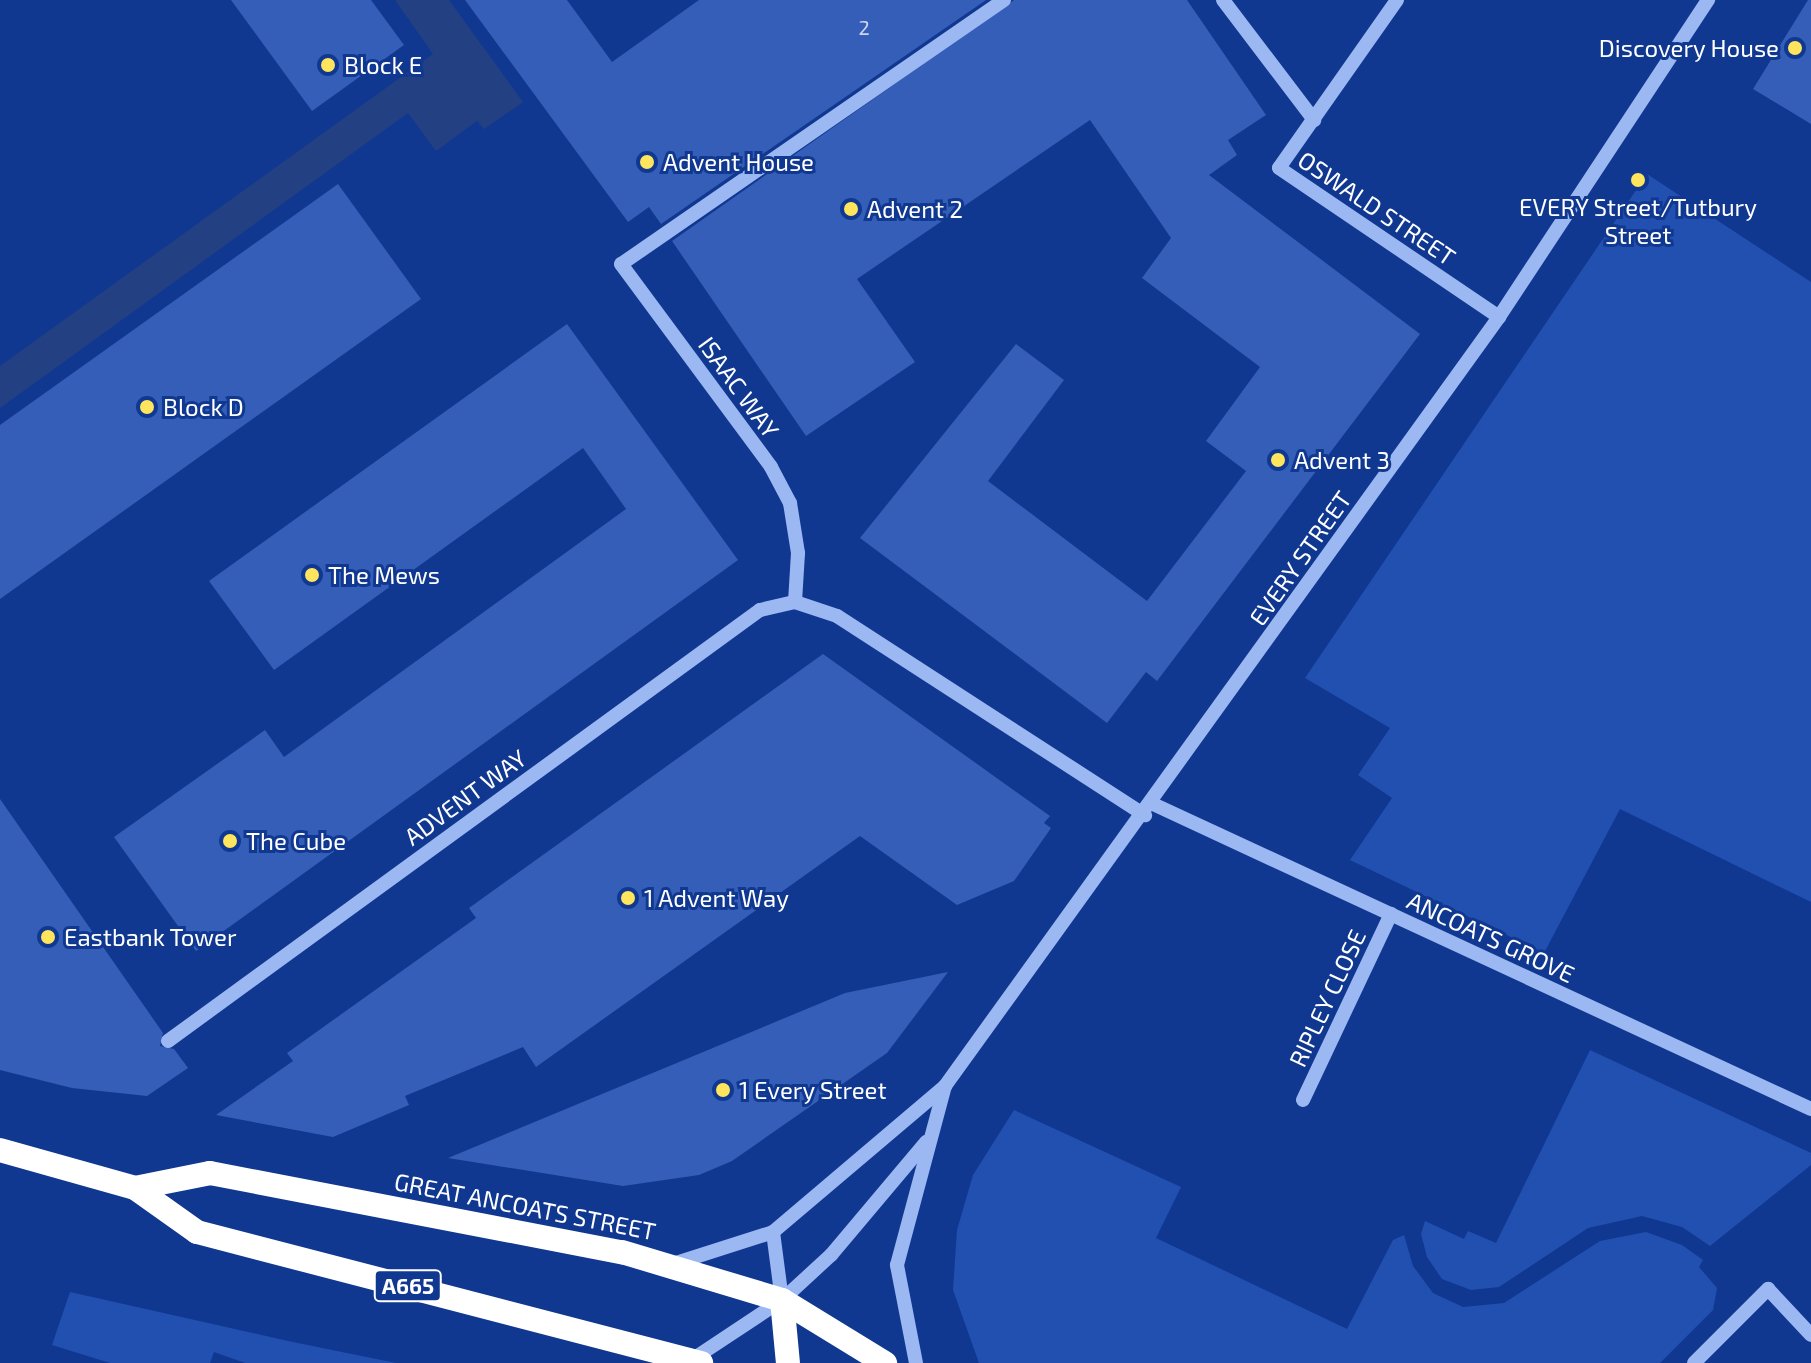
<!DOCTYPE html>
<style>
body{margin:0}
#map{position:relative;width:1811px;height:1363px;overflow:hidden;background:#103890;font-family:"Exo 2",sans-serif}
div>[style]{position:absolute}
.green>*{inset:0;background:#2250b0}
.water>*{inset:0;background:#234083}
.building>*{inset:0;background:#345eb8}
.minor>*{height:14px;margin:-7px;padding:0 7px;transform-origin:7px;border-radius:7px;background:#9bb8f3}
.highway>*{height:24px;margin:-12px;padding:0 12px;transform-origin:12px;border-radius:12px;background:#fff}
.dots>*{width:22px;height:22px;translate:-50% -50%;box-sizing:border-box;border:4px solid #103890;border-radius:50%}
span{translate:-50% -50%;white-space:nowrap;text-align:center;line-height:1.15;-webkit-text-stroke:6px #103890;paint-order:stroke}
.number-label{font-size:20px;color:#ccd7ed}
.number-label span{-webkit-text-stroke-width:0}
.shield-label span{padding:2px 6px;background:#103890;border:2px solid;border-radius:6px;-webkit-text-stroke-width:0}
.shield-label{font-size:22px;color:#fff;font-weight:700}
.poi-label{font-size:24px;color:#fff}
.right{translate:-100% -50%;text-align:right}
.left{translate:0 -50%;text-align:left}
.street-label{font-size:24px;color:#fff}
</style>
<div id="map">
<div class="green">
<div style="clip-path:polygon(1647px 174px,1811px 282px,1811px 902px,1620px 809px,1544px 953px,1350px 860px,1392px 798px,1358px 775px,1390px 728px,1305px 678px)"></div>
<div style="clip-path:polygon(1590px 1050px,1811px 1153px,1811px 1165px,1710px 1246px,1682px 1227px,1642px 1216px,1588px 1228px,1499px 1287px,1471px 1290px,1442px 1279px,1427px 1257px,1421px 1234px,1425px 1221px,1464px 1239px,1468px 1231px,1496px 1243px)"></div>
<div style="clip-path:polygon(1014px 1110px,1181px 1187px,1156px 1238px,1347px 1329px,1393px 1240px,1404px 1235px,1413px 1266px,1433px 1293px,1463px 1307px,1504px 1303px,1600px 1241px,1646px 1232px,1682px 1245px,1703px 1260px,1699px 1267px,1717px 1288px,1713px 1310px,1660px 1363px,979px 1363px,953px 1290px,957px 1230px,973px 1175px)"></div>
<div style="clip-path:polygon(70px 1292px,288px 1341px,396px 1363px,245px 1363px,214px 1352px,210px 1363px,110px 1363px,52px 1345px)"></div>
</div>
<div class="water">
<div style="clip-path:polygon(395px 0,449px 0,523px 102px,484px 129px,477px 121px,436px 151px,408px 113px,0 408px,0 366px,433px 54px)"></div>
</div>
<div class="building">
<div style="clip-path:polygon(231px 0,371px 0,404px 45px,312px 111px)"></div>
<div style="clip-path:polygon(465px 0,567px 0,612px 62px,699px 0,986px 0,661px 224px,649px 207px,628px 222px)"></div>
<div style="clip-path:polygon(1014px 0,1187px 0,1266px 115px,1228px 140px,1237px 155px,1209px 175px,1420px 334px,1157px 681px,1146px 672px,1107px 723px,860px 538px,1016px 344px,1064px 380px,988px 481px,1147px 601px,1246px 471px,1206px 441px,1260px 367px,1142px 278px,1171px 238px,1090px 120px,857px 279px,915px 362px,806px 436px,672px 241px)"></div>
<div style="clip-path:polygon(1808px 0,1811px 0,1811px 124px,1753px 89px)"></div>
<div style="clip-path:polygon(338px 184px,421px 299px,0 599px,0 425px)"></div>
<div style="clip-path:polygon(567px 324px,738px 560px,196px 951px,114px 837px,265px 730px,284px 757px,626px 509px,583px 448px,274px 670px,209px 581px)"></div>
<div style="clip-path:polygon(823px 654px,1050px 816px,1044px 823px,1051px 828px,1014px 881px,957px 905px,860px 836px,536px 1067px,523px 1047px,405px 1096px,409px 1105px,333px 1137px,216px 1115px,293px 1061px,287px 1053px,476px 918px,469px 908px)"></div>
<div style="clip-path:polygon(0 799px,163px 1033px,160px 1046px,174px 1049px,188px 1068px,147px 1096px,72px 1088px,0 1070px)"></div>
<div style="clip-path:polygon(948px 972px,887px 1053px,732px 1161px,699px 1175px,623px 1186px,448px 1158px,845px 993px)"></div>
</div>
<div class="minor">
<div style="left:1004px;top:0;width:465px;rotate:145.4deg"></div>
<div style="left:621px;top:264px;width:252px;rotate:53.5deg"></div>
<div style="left:771px;top:467px;width:41px;rotate:62.2deg"></div>
<div style="left:790px;top:503px;width:51px;rotate:80.9deg"></div>
<div style="left:798px;top:553px;width:49px;rotate:93.5deg"></div>
<div style="left:795px;top:602px;width:44px;rotate:18.4deg"></div>
<div style="left:837px;top:616px;width:367px;rotate:32.9deg"></div>
<div style="left:1223px;top:0;width:151px;rotate:52.8deg"></div>
<div style="left:1397px;top:0;width:205px;rotate:125.1deg"></div>
<div style="left:1279px;top:168px;width:266px;rotate:34.1deg"></div>
<div style="left:1153px;top:804px;width:725px;rotate:24.87deg"></div>
<div style="left:168px;top:1041px;width:732px;rotate:-36.06deg"></div>
<div style="left:760px;top:610px;width:36px;rotate:-13deg"></div>
<div style="left:1303px;top:1100px;width:206px;rotate:-64.7deg"></div>
<div style="left:773px;top:1232px;width:69px;rotate:82.5deg"></div>
<div style="left:673px;top:1264px;width:105px;rotate:-17.7deg"></div>
<div style="left:773px;top:1232px;width:226px;rotate:-40.3deg"></div>
<div style="left:693px;top:1359px;width:107px;rotate:-33.5deg"></div>
<div style="left:782px;top:1300px;width:67px;rotate:-42.6deg"></div>
<div style="left:831px;top:1255px;width:148px;rotate:-49.9deg"></div>
<div style="left:916px;top:1363px;width:100px;rotate:-101deg"></div>
<div style="left:897px;top:1265px;width:185px;rotate:-75deg"></div>
<div style="left:945px;top:1086px;width:948px;rotate:-54.23deg"></div>
<div style="left:1499px;top:317px;width:380px;rotate:-56.6deg"></div>
<div style="left:1694px;top:1363px;width:105px;rotate:-45deg"></div>
<div style="left:1768px;top:1289px;width:63px;rotate:46.9deg"></div>
</div>
<div class="highway">
<div style="left:0;top:1150px;width:140px;rotate:15.7deg"></div>
<div style="left:135px;top:1188px;width:76px;rotate:35.4deg"></div>
<div style="left:197px;top:1232px;width:521px;rotate:14.57deg"></div>
<div style="left:135px;top:1188px;width:76px;rotate:-11.3deg"></div>
<div style="left:210px;top:1173px;width:420px;rotate:10.9deg"></div>
<div style="left:622px;top:1252px;width:167px;rotate:16.7deg"></div>
<div style="left:782px;top:1300px;width:121px;rotate:31.5deg"></div>
<div style="left:782px;top:1300px;width:63px;rotate:84.6deg"></div>
</div>
<div class="dots">
<div style="left:1795px;top:48px;background:#ffe55d"></div>
<div style="left:328px;top:65px;background:#ffe55d"></div>
<div style="left:647px;top:162px;background:#ffe55d"></div>
<div style="left:1638px;top:180px;background:#ffe55d"></div>
<div style="left:851px;top:209px;background:#ffe55d"></div>
<div style="left:147px;top:407px;background:#ffe55d"></div>
<div style="left:1278px;top:460px;background:#ffe55d"></div>
<div style="left:312px;top:575px;background:#ffe55d"></div>
<div style="left:230px;top:841px;background:#ffe55d"></div>
<div style="left:628px;top:898px;background:#ffe55d"></div>
<div style="left:48px;top:937px;background:#ffe55d"></div>
<div style="left:723px;top:1090px;background:#ffe55d"></div>
</div>
<div class="number-label">
<span style="left:864px;top:27px">2</span>
</div>
<div class="shield-label">
<span style="left:408px;top:1286px">A665</span>
</div>
<div class="poi-label">
<span class="right" style="left:1779px;top:48px">Discovery House</span>
<span class="left" style="left:344px;top:65px">Block E</span>
<span class="left" style="left:663px;top:162px">Advent House</span>
<span style="left:1638px;top:221px">EVERY Street/Tutbury<br>Street</span>
<span class="left" style="left:867px;top:209px">Advent 2</span>
<span class="left" style="left:163px;top:407px">Block D</span>
<span class="left" style="left:1294px;top:460px">Advent 3</span>
<span class="left" style="left:328px;top:575px">The Mews</span>
<span class="left" style="left:246px;top:841px">The Cube</span>
<span class="left" style="left:644px;top:898px">1 Advent Way</span>
<span class="left" style="left:64px;top:937px">Eastbank Tower</span>
<span class="left" style="left:739px;top:1090px">1 Every Street</span>
</div>
<div class="street-label">
<span style="left:1377px;top:208px;rotate:34deg">OSWALD STREET</span>
<span style="left:739px;top:387px;rotate:54deg">ISAAC WAY</span>
<span style="left:1300px;top:558px;rotate:-55deg">EVERY STREET</span>
<span style="left:465px;top:797px;rotate:-36deg">ADVENT WAY</span>
<span style="left:1491px;top:937px;rotate:25deg">ANCOATS GROVE</span>
<span style="left:1327px;top:998px;rotate:-65deg">RIPLEY CLOSE</span>
<span style="left:525px;top:1206px;rotate:11deg">GREAT ANCOATS STREET</span>
</div>
</div>
